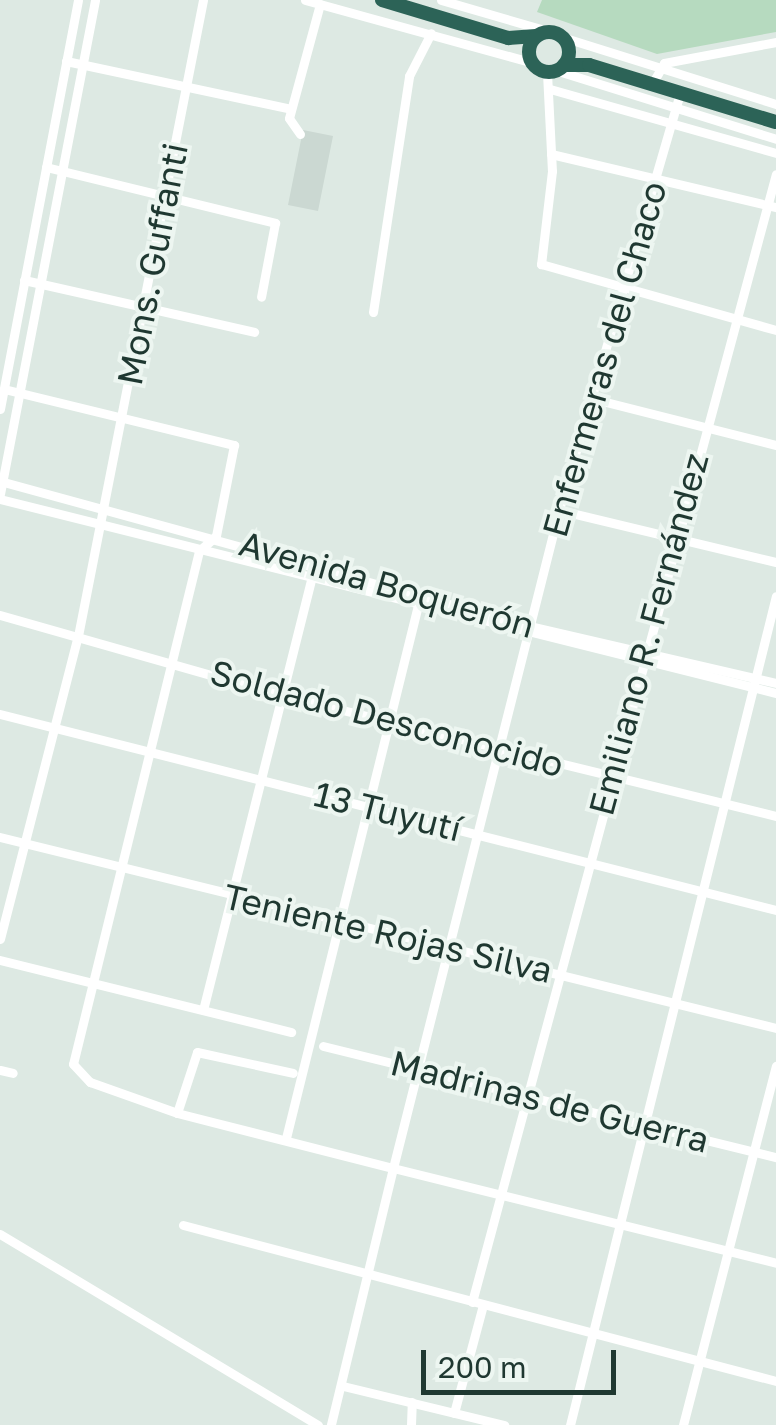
<!DOCTYPE html>
<meta charset="utf-8">
<style>
body{margin:0}
#map{position:relative;width:776px;height:1425px;overflow:hidden;background:#dde9e3;font-family:"Golos Text",sans-serif}
div>[style]{position:absolute}
.built>*{inset:0;background:#cbd8d2}
.green>*{inset:0;background:#b6dabf}
.minor>*{height:9px;margin:-4.5px;padding:0 4.5px;transform-origin:4.5px;border-radius:4.5px;background:#fff}
.highway>*{height:14px;margin:-7px;padding:0 7px;transform-origin:7px;border-radius:7px;background:#2c6357}
.highway>.ring{margin:-7px;padding:0;box-sizing:content-box;background:none;border:14px solid #2c6357;border-radius:50%}
span{translate:-50% -50%;white-space:nowrap;text-align:center;line-height:1.15;-webkit-text-stroke:8px #edf6f1;paint-order:stroke}
.street-label{font-size:35px;color:#1f3831}
.scale{position:absolute;left:421px;top:1350px;width:195px;height:45px;box-sizing:border-box;border:5px solid #1f3831;border-top:0;padding-left:12px;font-size:30px;line-height:35px;white-space:nowrap;color:#1f3831;-webkit-text-stroke:8px #edf6f1;paint-order:stroke}
</style>
<div id="map">
<div class="built">
<div style="clip-path:polygon(303px 130px,333px 136px,318px 211px,288px 205px)"></div>
</div>
<div class="green">
<div style="clip-path:polygon(542px 0,776px 0,776px 32px,657px 54px,537px 12px)"></div>
</div>
<div class="minor">
<div style="left:305px;top:0;width:233px;rotate:15.4deg"></div>
<div style="left:441px;top:0;width:115px;rotate:16.2deg"></div>
<div style="left:562px;top:37px;width:224px;rotate:17.4deg"></div>
<div style="left:66px;top:61px;width:230px;rotate:12deg"></div>
<div style="left:558px;top:71px;width:228px;rotate:17.3deg"></div>
<div style="left:547px;top:73px;width:98px;rotate:87.1deg"></div>
<div style="left:552px;top:171px;width:94px;rotate:96.7deg"></div>
<div style="left:541px;top:264px;width:244px;rotate:15.7deg"></div>
<div style="left:652px;top:84px;width:24px;rotate:-60deg"></div>
<div style="left:664px;top:63px;width:114px;rotate:-10.6deg"></div>
<div style="left:550px;top:89px;width:235px;rotate:15.8deg"></div>
<div style="left:680px;top:93px;width:434px;rotate:106.2deg"></div>
<div style="left:559px;top:510px;width:679px;rotate:104.16deg"></div>
<div style="left:393px;top:1168px;width:395px;rotate:13.9deg"></div>
<div style="left:300px;top:134px;width:19px;rotate:-125deg"></div>
<div style="left:289px;top:118px;width:118px;rotate:-74.8deg"></div>
<div style="left:551px;top:154px;width:231px;rotate:13.3deg"></div>
<div style="left:46px;top:167px;width:236px;rotate:13.7deg"></div>
<div style="left:275px;top:223px;width:75px;rotate:100.7deg"></div>
<div style="left:24px;top:280px;width:236px;rotate:12.7deg"></div>
<div style="left:373px;top:312px;width:239px;rotate:-81.3deg"></div>
<div style="left:409px;top:76px;width:48px;rotate:-62.9deg"></div>
<div style="left:4px;top:389px;width:237px;rotate:13.7deg"></div>
<div style="left:234px;top:445px;width:93px;rotate:101.2deg"></div>
<div style="left:216px;top:536px;width:23px;rotate:139deg"></div>
<div style="left:199px;top:551px;width:528px;rotate:103.8deg"></div>
<div style="left:73px;top:1064px;width:25px;rotate:47deg"></div>
<div style="left:90px;top:1082px;width:92px;rotate:19.6deg"></div>
<div style="left:177px;top:1113px;width:223px;rotate:14.3deg"></div>
<div style="left:393px;top:1168px;width:264px;rotate:103.6deg"></div>
<div style="left:590px;top:398px;width:192px;rotate:14.2deg"></div>
<div style="left:0;top:409px;width:416px;rotate:-79.2deg"></div>
<div style="left:0;top:481px;width:549px;rotate:15.33deg"></div>
<div style="left:529px;top:626px;width:253px;rotate:13deg"></div>
<div style="left:0;top:494px;width:503px;rotate:-79.11deg"></div>
<div style="left:0;top:499px;width:800px;rotate:14.04deg"></div>
<div style="left:559px;top:510px;width:223px;rotate:13.5deg"></div>
<div style="left:0;top:615px;width:292px;rotate:15.9deg"></div>
<div style="left:281px;top:695px;width:510px;rotate:13.74deg"></div>
<div style="left:0;top:714px;width:800px;rotate:14.18deg"></div>
<div style="left:0;top:837px;width:799px;rotate:13.83deg"></div>
<div style="left:0;top:939px;width:313px;rotate:-75.6deg"></div>
<div style="left:78px;top:636px;width:648px;rotate:-78.88deg"></div>
<div style="left:0;top:960px;width:300px;rotate:13.9deg"></div>
<div style="left:203px;top:1010px;width:461px;rotate:-75.9deg"></div>
<div style="left:323px;top:1046px;width:466px;rotate:13.8deg"></div>
<div style="left:0;top:1070px;width:13px;rotate:13deg"></div>
<div style="left:177px;top:1113px;width:64px;rotate:-71.8deg"></div>
<div style="left:197px;top:1052px;width:98px;rotate:12.3deg"></div>
<div style="left:286px;top:1138px;width:549px;rotate:-76.09deg"></div>
<div style="left:183px;top:1225px;width:613px;rotate:14.74deg"></div>
<div style="left:0;top:1234px;width:371px;rotate:31deg"></div>
<div style="left:472px;top:1302px;width:1168px;rotate:-74.92deg"></div>
<div style="left:343px;top:1386px;width:166px;rotate:13.6deg"></div>
<div style="left:454px;top:1413px;width:112px;rotate:-75deg"></div>
<div style="left:411px;top:1425px;width:23px;rotate:-88deg"></div>
<div style="left:570px;top:1425px;width:854px;rotate:-76.05deg"></div>
<div style="left:683px;top:1425px;width:371px;rotate:-75.5deg"></div>
</div>
<div class="highway">
<div style="left:382px;top:0;width:132px;rotate:16.8deg"></div>
<div style="left:508px;top:38px;width:28px;rotate:-4deg"></div>
<div class="ring" style="left:529px;top:32px;width:26px;height:26px"></div>
<div style="left:564px;top:65px;width:25px"></div>
<div style="left:589px;top:65px;width:195px;rotate:17deg"></div>
</div>
<div class="street-label">
<span style="left:152px;top:264px;rotate:-79deg">Mons. Guffanti</span>
<span style="left:604px;top:359px;rotate:-74deg">Enfermeras del Chaco</span>
<span style="left:387px;top:584px;rotate:16deg">Avenida Boquerón</span>
<span style="left:648px;top:634px;rotate:-75deg">Emiliano R. Fernández</span>
<span style="left:387px;top:718px;rotate:15deg">Soldado Desconocido</span>
<span style="left:388px;top:811px;rotate:14deg">13 Tuyutí</span>
<span style="left:388px;top:933px;rotate:13deg">Teniente Rojas Silva</span>
<span style="left:550px;top:1101px;rotate:14deg">Madrinas de Guerra</span>
</div>
<div class="scale">200 m</div>
</div>
